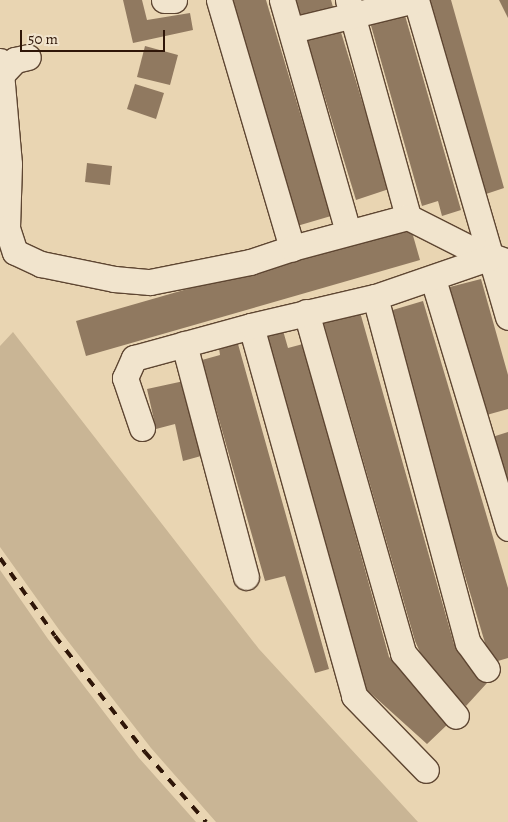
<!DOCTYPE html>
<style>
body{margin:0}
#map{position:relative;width:508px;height:822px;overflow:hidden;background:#e9d5b2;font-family:Alegreya,serif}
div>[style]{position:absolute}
.green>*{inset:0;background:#c9b595}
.building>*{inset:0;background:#907960}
.roads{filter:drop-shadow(1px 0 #5e4632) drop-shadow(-1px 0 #5e4632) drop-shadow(0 1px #5e4632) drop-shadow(0 -1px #5e4632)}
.minor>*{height:25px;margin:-12.5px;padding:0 12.5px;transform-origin:12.5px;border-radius:12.5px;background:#f1e4cd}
.rail>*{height:4px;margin-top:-2px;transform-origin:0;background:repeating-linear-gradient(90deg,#2f1608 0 9px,transparent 0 18px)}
span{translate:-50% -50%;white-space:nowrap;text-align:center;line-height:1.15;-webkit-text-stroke:4.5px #f1e4cd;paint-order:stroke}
.scale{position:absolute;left:20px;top:30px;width:145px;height:22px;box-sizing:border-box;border:2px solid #2f1608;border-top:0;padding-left:6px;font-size:15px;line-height:18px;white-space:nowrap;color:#2f1608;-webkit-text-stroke:4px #f1e4cd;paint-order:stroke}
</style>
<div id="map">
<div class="green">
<div style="clip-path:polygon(13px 332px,259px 649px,418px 822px,216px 822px,151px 748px,60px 631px,0 547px,0 346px)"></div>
<div style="clip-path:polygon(0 570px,48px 639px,139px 758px,196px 822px,0 822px)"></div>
</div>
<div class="building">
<div style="clip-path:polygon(123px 0,142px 0,147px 20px,190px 13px,193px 30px,133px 43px)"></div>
<div style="clip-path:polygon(230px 0,266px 0,331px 216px,297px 226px)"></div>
<div style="clip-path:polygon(296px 0,331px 0,333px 7px,301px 17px)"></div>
<div style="clip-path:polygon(428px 0,451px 0,504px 188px,483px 195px)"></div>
<div style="clip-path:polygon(499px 0,508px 0,508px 18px)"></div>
<div style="clip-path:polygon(404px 12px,461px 210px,442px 216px,438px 201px,422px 206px,370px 22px)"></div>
<div style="clip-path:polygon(340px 29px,389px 189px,356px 200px,307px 39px)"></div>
<div style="clip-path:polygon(145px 46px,178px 55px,170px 85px,137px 77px)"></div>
<div style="clip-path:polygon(135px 84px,164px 93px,156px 119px,127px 109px)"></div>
<div style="clip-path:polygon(87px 163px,112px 166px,110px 185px,85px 182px)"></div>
<div style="clip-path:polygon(410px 225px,420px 260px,86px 356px,76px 321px)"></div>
<div style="clip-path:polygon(481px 279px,508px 375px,508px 409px,483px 416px,446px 288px)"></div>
<div style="clip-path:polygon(423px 301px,508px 588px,508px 658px,491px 663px,386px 312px)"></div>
<div style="clip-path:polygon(360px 312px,454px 644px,487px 683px,466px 706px,427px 668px,415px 641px,323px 321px)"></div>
<div style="clip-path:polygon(282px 327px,288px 348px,303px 344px,389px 657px,449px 723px,427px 744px,366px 689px,351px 659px,264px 332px)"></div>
<div style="clip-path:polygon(238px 344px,329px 669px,315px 673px,285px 576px,265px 581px,202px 360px,220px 355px,219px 348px)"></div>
<div style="clip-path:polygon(184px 381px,201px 456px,183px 461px,175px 424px,156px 429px,147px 389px)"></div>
<div style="clip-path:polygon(508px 432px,508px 502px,489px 438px)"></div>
</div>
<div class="roads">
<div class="minor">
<div style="left:164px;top:0;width:10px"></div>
<div style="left:219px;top:0;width:259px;rotate:73.6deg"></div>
<div style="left:282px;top:0;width:241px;rotate:74.1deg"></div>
<div style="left:348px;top:0;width:225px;rotate:74.5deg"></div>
<div style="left:416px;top:0;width:330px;rotate:73.8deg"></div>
<div style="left:292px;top:30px;width:127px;rotate:-13.7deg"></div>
<div style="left:0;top:61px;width:103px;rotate:85deg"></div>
<div style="left:9px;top:164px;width:64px;rotate:91.8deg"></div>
<div style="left:7px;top:228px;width:25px;rotate:72deg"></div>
<div style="left:15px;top:252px;width:29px;rotate:25deg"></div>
<div style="left:41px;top:264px;width:75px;rotate:11.6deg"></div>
<div style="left:114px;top:279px;width:36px;rotate:5deg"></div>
<div style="left:150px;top:282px;width:102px;rotate:-11.3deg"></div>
<div style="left:250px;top:262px;width:44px;rotate:-18.4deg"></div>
<div style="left:292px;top:248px;width:120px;rotate:-15deg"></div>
<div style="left:408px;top:217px;width:68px;rotate:26.9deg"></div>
<div style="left:469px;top:248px;width:41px;rotate:19.7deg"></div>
<div style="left:2px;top:74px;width:19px;rotate:-47deg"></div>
<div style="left:15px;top:60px;width:13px;rotate:-13deg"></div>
<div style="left:433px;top:279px;width:260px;rotate:73.2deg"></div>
<div style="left:375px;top:297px;width:358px;rotate:75deg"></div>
<div style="left:468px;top:643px;width:32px;rotate:54deg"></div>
<div style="left:306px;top:312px;width:355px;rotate:74.1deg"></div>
<div style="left:403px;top:653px;width:82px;rotate:49.9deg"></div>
<div style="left:251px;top:326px;width:384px;rotate:74.4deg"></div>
<div style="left:354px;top:696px;width:103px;rotate:45.8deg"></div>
<div style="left:184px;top:344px;width:241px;rotate:75.1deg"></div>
<div style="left:142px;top:428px;width:53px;rotate:-108.8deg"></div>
<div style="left:125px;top:378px;width:22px;rotate:-66deg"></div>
<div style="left:134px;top:358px;width:121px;rotate:-15.3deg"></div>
<div style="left:251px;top:326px;width:127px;rotate:-13.2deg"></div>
<div style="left:375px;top:297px;width:123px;rotate:-19deg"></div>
</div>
</div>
<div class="rail">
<div style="left:0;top:558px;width:95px;rotate:54.8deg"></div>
<div style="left:55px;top:636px;width:147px;rotate:52.2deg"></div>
<div style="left:145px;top:752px;width:93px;rotate:48.9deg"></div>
</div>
<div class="scale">50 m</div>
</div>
